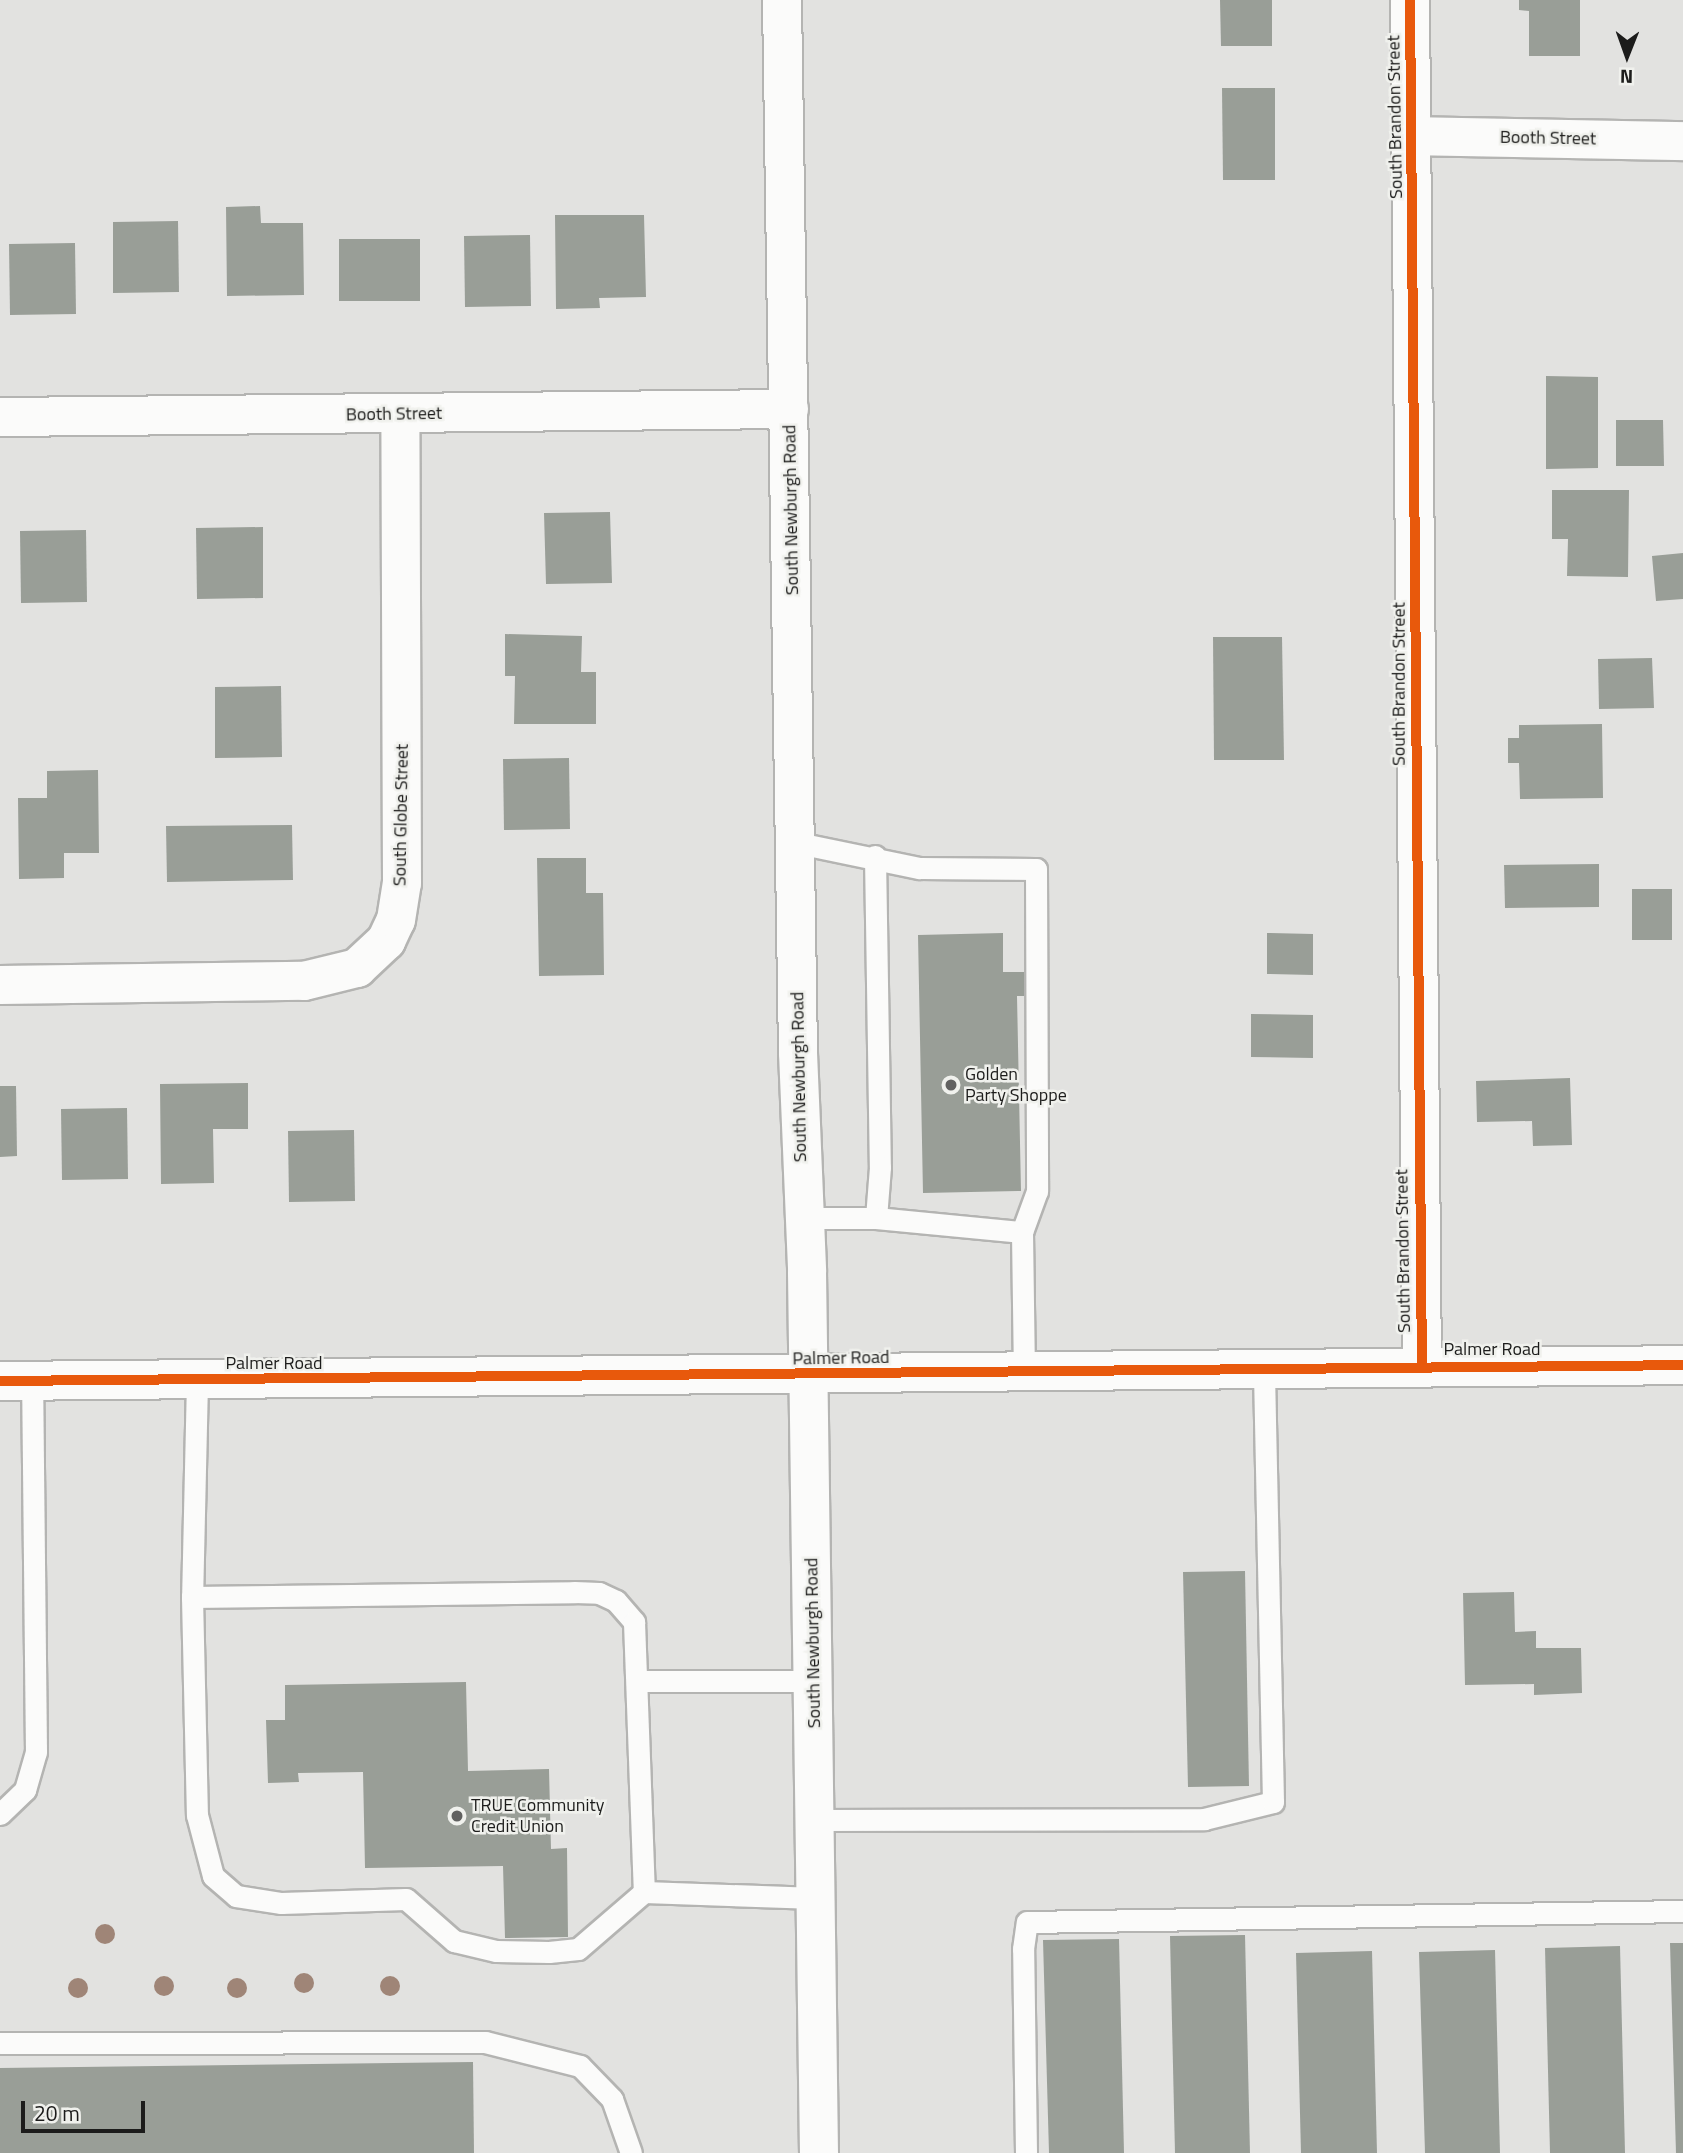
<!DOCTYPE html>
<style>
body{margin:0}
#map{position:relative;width:1683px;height:2153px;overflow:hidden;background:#e2e2e0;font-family:"Titillium Web",sans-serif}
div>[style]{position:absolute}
.building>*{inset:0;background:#999e97}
.roads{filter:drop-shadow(2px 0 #b4b4b2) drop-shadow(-2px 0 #b4b4b2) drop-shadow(0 2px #b4b4b2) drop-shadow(0 -2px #b4b4b2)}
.lane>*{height:21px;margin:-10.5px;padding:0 10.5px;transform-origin:10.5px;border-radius:10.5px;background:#fbfbfa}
.street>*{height:38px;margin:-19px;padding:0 19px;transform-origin:19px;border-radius:19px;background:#fbfbfa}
.secondary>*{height:38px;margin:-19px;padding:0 19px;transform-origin:19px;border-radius:19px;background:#fbfbfa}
.cycleway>*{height:10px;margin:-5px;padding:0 5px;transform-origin:5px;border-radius:5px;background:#e8590c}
.trees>*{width:20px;height:20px;margin:-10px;border-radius:50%;background:#9f8577}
.dots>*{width:19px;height:19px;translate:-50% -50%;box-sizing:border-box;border:4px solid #f0f1ed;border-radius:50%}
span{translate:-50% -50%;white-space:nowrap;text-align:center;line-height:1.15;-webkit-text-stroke:5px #f0f1ed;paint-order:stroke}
.street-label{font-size:18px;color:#1c1c1b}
.poi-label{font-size:18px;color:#1c1c1b}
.left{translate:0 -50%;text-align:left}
.north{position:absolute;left:1592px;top:21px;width:70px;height:70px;-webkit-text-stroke:5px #f0f1ed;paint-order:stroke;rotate:181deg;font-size:19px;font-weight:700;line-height:28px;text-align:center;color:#1c1c1b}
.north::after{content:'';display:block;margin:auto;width:24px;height:32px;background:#1c1c1b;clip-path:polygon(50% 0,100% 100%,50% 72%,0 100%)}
.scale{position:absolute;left:21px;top:2101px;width:124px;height:32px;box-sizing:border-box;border:4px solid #1c1c1b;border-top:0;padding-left:9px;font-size:21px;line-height:24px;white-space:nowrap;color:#1c1c1b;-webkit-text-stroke:5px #f0f1ed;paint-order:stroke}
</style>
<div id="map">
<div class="building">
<div style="clip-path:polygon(1220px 0,1272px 0,1272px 46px,1221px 46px)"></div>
<div style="clip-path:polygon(1519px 0,1580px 0,1580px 56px,1529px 56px,1529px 11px,1519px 10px)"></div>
<div style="clip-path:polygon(1222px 88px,1275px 88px,1275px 180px,1223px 180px)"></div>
<div style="clip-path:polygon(260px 206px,261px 223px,303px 223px,304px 295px,227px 296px,226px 207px)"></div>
<div style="clip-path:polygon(555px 215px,644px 215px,646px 297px,599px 298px,600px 308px,556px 309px)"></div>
<div style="clip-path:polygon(178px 221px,179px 292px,113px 293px,113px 222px)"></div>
<div style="clip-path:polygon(530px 235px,531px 306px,465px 307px,464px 236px)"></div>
<div style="clip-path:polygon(339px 239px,420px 239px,420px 301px,339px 301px)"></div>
<div style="clip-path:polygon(75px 243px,76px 314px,10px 315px,9px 244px)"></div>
<div style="clip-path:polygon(1546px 376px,1598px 377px,1598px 468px,1546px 469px)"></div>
<div style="clip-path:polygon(1616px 420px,1663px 420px,1664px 466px,1616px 466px)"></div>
<div style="clip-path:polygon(1552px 490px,1629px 490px,1628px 577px,1567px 576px,1568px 539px,1552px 539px)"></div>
<div style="clip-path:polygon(610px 512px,612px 583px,546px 584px,544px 513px)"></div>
<div style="clip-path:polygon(263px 527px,263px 598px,197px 599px,196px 528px)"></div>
<div style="clip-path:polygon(86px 530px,87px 602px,21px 603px,20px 531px)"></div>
<div style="clip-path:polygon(1683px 553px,1683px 599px,1656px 601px,1652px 556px)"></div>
<div style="clip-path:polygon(505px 634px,582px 636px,581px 672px,596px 672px,596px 724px,514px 724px,515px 676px,505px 676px)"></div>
<div style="clip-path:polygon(1213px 637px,1282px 637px,1284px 760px,1214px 760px)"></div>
<div style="clip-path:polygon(1652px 658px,1654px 708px,1599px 709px,1598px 659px)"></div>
<div style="clip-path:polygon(281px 686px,282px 757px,215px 758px,215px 687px)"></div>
<div style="clip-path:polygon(1602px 724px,1603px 798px,1520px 799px,1519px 763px,1508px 763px,1508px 738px,1519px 738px,1519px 725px)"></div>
<div style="clip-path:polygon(569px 758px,570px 829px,504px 830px,503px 759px)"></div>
<div style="clip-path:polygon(98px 770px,99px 853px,64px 853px,64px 878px,19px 879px,18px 798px,47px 798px,47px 771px)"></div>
<div style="clip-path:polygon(292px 825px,293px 880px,167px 882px,166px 826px)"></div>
<div style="clip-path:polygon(537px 858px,586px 858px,586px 893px,603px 893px,604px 975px,539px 976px)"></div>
<div style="clip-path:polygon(1599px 864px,1599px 907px,1505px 908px,1504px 865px)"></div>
<div style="clip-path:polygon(1632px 889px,1672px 889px,1672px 940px,1632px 940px)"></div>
<div style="clip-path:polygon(1003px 933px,1003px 972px,1026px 972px,1026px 996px,1017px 996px,1021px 1191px,923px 1193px,918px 935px)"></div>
<div style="clip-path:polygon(1267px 933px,1313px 934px,1313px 975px,1267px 974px)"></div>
<div style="clip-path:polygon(1251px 1014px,1313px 1015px,1313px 1058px,1251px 1057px)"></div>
<div style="clip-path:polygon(1570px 1078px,1572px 1145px,1533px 1146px,1532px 1121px,1477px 1122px,1476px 1081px)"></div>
<div style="clip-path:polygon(248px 1083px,248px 1129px,213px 1129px,214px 1183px,161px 1184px,160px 1084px)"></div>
<div style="clip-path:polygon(0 1086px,16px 1086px,17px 1156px,0 1157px)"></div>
<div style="clip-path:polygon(127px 1108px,128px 1179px,62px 1180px,61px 1109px)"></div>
<div style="clip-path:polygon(354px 1130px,355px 1201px,289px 1202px,288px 1131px)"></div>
<div style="clip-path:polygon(1245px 1571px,1249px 1786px,1188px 1787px,1183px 1572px)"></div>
<div style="clip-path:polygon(1514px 1592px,1515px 1632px,1536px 1631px,1536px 1648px,1581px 1648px,1582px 1693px,1534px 1695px,1534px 1684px,1465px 1685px,1463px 1593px)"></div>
<div style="clip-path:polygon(466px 1682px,468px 1771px,549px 1769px,551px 1849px,567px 1848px,568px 1937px,505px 1938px,503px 1866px,365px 1868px,363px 1772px,298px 1773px,299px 1782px,268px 1783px,266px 1720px,285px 1720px,285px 1685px)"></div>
<div style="clip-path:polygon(1245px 1935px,1250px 2153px,1175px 2153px,1170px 1936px)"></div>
<div style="clip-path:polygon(1119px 1939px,1124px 2153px,1049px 2153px,1043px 1940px)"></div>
<div style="clip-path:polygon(1670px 1943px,1683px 1943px,1683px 2153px,1676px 2153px)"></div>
<div style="clip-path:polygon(1620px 1946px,1625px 2153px,1550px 2153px,1545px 1948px)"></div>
<div style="clip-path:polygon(1495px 1950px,1500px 2153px,1425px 2153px,1419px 1952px)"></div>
<div style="clip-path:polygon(1372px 1951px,1377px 2153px,1301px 2153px,1296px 1953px)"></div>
<div style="clip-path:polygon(473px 2062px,474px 2153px,0 2153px,0 2068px)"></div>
</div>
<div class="roads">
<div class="lane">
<div style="left:798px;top:843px;width:124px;rotate:11.7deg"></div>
<div style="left:919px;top:868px;width:117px;rotate:0.5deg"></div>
<div style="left:1036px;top:869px;width:322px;rotate:89.8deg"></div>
<div style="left:1037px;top:1191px;width:44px;rotate:110.1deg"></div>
<div style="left:1022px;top:1232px;width:141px;rotate:89.2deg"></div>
<div style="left:875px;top:856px;width:311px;rotate:89.1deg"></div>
<div style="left:880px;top:1167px;width:51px;rotate:94.5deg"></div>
<div style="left:802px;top:1218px;width:74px"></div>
<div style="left:876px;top:1218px;width:147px;rotate:5.5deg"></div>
<div style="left:197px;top:1381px;width:216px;rotate:91.3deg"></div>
<div style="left:192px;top:1597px;width:382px;rotate:-0.7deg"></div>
<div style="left:574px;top:1592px;width:25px;rotate:2deg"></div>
<div style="left:599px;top:1593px;width:19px;rotate:25deg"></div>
<div style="left:616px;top:1601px;width:28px;rotate:49deg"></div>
<div style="left:634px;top:1622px;width:270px;rotate:87.9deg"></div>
<div style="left:192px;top:1597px;width:218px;rotate:88.7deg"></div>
<div style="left:197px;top:1815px;width:63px;rotate:75.3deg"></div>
<div style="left:213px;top:1876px;width:30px;rotate:41deg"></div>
<div style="left:236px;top:1896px;width:46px;rotate:8.8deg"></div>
<div style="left:281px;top:1903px;width:125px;rotate:-1.8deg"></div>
<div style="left:406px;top:1899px;width:64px;rotate:41.2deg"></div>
<div style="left:454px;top:1941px;width:43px;rotate:13.4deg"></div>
<div style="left:496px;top:1951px;width:53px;rotate:1.1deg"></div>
<div style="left:549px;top:1952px;width:29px;rotate:-6deg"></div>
<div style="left:578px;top:1949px;width:87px;rotate:-40.8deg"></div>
<div style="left:644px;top:1892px;width:172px;rotate:2deg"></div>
<div style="left:638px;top:1681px;width:175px"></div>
<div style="left:0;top:1814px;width:35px;rotate:-44deg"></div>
<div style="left:25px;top:1790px;width:40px;rotate:-74deg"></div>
<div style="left:36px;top:1752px;width:371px;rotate:-90.6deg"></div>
<div style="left:815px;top:1820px;width:389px;rotate:-0.1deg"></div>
<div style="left:1204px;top:1819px;width:71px;rotate:-13.8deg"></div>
<div style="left:1273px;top:1802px;width:433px;rotate:-91.2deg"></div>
<div style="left:0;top:2043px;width:485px;rotate:-0.1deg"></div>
<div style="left:485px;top:2042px;width:98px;rotate:14.2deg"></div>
<div style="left:580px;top:2066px;width:46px;rotate:45.9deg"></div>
<div style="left:612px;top:2099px;width:57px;rotate:70.6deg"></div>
<div style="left:1026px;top:2153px;width:204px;rotate:-90.8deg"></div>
<div style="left:1023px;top:1949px;width:27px;rotate:-82deg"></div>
<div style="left:1027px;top:1922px;width:656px;rotate:-0.96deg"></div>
</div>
<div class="street">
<div style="left:1410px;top:0;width:1367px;rotate:89.5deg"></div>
<div style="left:1413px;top:136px;width:270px;rotate:1.1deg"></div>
<div style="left:0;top:417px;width:789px;rotate:-0.58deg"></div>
<div style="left:0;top:985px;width:304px;rotate:-0.8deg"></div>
<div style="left:304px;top:981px;width:55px;rotate:-13.8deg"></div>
<div style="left:357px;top:968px;width:40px;rotate:-43deg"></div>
<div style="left:386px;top:941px;width:23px;rotate:-65deg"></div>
<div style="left:396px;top:920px;width:37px;rotate:-81deg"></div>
<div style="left:402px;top:883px;width:469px;rotate:-90.2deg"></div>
</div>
<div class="secondary">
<div style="left:782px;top:0;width:1053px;rotate:89.13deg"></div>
<div style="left:798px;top:1053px;width:219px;rotate:87.6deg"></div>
<div style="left:807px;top:1272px;width:881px;rotate:89.22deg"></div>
<div style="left:0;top:1381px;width:1683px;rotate:-0.54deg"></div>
</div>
</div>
<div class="cycleway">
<div style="left:1410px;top:0;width:1367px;rotate:89.5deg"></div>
<div style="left:0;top:1381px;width:1683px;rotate:-0.54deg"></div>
</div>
<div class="trees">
<div style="left:105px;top:1934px"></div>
<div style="left:304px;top:1983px"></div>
<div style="left:164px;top:1986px"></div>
<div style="left:390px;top:1986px"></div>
<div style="left:78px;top:1988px"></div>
<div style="left:237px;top:1988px"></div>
</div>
<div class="dots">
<div style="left:951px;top:1085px;background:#616160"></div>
<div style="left:457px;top:1816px;background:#616160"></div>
</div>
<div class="street-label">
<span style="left:1395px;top:117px;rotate:-91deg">South Brandon Street</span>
<span style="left:1548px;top:138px;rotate:1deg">Booth Street</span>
<span style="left:394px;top:414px;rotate:-1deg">Booth Street</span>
<span style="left:791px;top:510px;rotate:-91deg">South Newburgh Road</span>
<span style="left:1399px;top:684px;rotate:-90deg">South Brandon Street</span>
<span style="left:401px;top:815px;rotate:-89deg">South Globe Street</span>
<span style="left:799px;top:1077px;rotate:-91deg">South Newburgh Road</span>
<span style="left:1403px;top:1251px;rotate:-91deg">South Brandon Street</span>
<span style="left:1492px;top:1349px">Palmer Road</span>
<span style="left:841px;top:1358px;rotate:-1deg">Palmer Road</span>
<span style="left:274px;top:1363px">Palmer Road</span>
<span style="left:813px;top:1643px;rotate:-91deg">South Newburgh Road</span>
</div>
<div class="poi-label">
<span class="left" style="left:965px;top:1085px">Golden<br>Party Shoppe</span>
<span class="left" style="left:471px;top:1816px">TRUE Community<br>Credit Union</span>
</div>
<div class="north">N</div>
<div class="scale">20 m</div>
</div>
